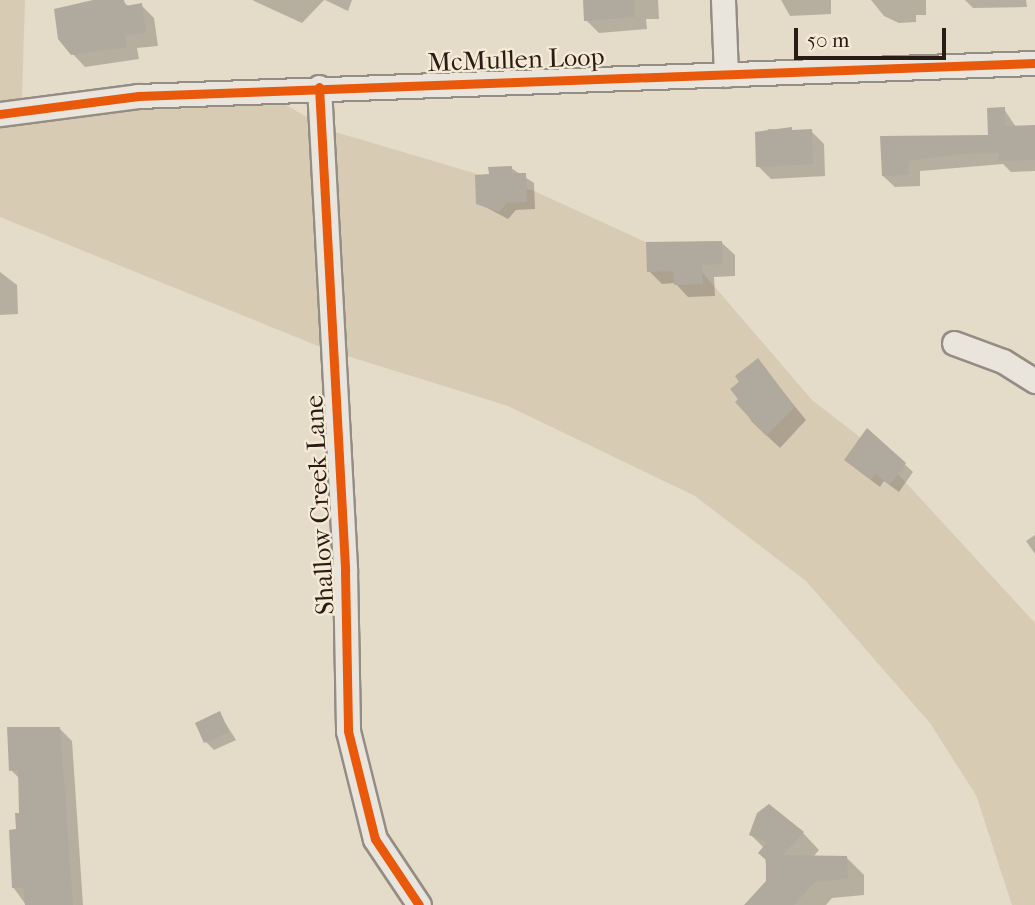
<!DOCTYPE html>
<style>
body{margin:0}
#map{position:relative;width:1035px;height:905px;overflow:hidden;background:#e4dbc9;font-family:"IM FELL French Canon",serif}
div>[style]{position:absolute}
.green>*{inset:0;background:#d8cbb3}
.shadow>*{inset:0;background:#0003}
.building>*{inset:0;background:#b0a99d}
.roads{filter:drop-shadow(2px 0 #948d83) drop-shadow(-2px 0 #948d83) drop-shadow(0 2px #948d83) drop-shadow(0 -2px #948d83)}
.minor>*{height:23px;margin:-11.5px;padding:0 11.5px;transform-origin:11.5px;border-radius:11.5px;background:#eae5dc}
.cycleway>*{height:9px;margin:-4.5px;padding:0 4.5px;transform-origin:4.5px;border-radius:4.5px;background:#e8590c}
span{translate:-50% -50%;white-space:nowrap;text-align:center;line-height:1.15;-webkit-text-stroke:5px #f5ead5;paint-order:stroke}
.street-label{font-size:26px;color:#2b1b16}
.scale{position:absolute;left:794px;top:28px;width:152px;height:32px;box-sizing:border-box;border:4px solid #2b1b16;border-top:0;padding-left:9px;font-size:21px;line-height:24px;white-space:nowrap;color:#2b1b16;-webkit-text-stroke:5px #f5ead5;paint-order:stroke}
</style>
<div id="map">
<div class="green">
<div style="clip-path:polygon(0 0,25px 0,22px 98px,0 102px)"></div>
<div style="clip-path:polygon(279px 101px,310px 119px,323px 348px,0 217px,0 126px,139px 108px)"></div>
<div style="clip-path:polygon(332px 131px,534px 191px,696px 265px,812px 400px,874px 448px,1035px 623px,1035px 905px,1012px 905px,976px 795px,930px 723px,806px 581px,695px 496px,508px 406px,344px 355px)"></div>
</div>
<div class="shadow">
<div style="clip-path:polygon(252px 0,324px 0,302px 23px)"></div>
<div style="clip-path:polygon(325px 0,352px 0,348px 11px)"></div>
<div style="clip-path:polygon(585px 0,658px 0,659px 19px,646px 19px,647px 29px,599px 33px,586px 20px)"></div>
<div style="clip-path:polygon(781px 0,831px 0,831px 14px,790px 16px)"></div>
<div style="clip-path:polygon(871px 0,926px 0,926px 15px,916px 15px,916px 22px,899px 23px,884px 16px)"></div>
<div style="clip-path:polygon(965px 0,1026px 0,1027px 7px,973px 8px)"></div>
<div style="clip-path:polygon(123px 1px,129px 7px,141px 5px,154px 18px,158px 46px,137px 48px,139px 59px,85px 67px,72px 53px)"></div>
<div style="clip-path:polygon(1004px 109px,1016px 127px,1035px 127px,1035px 171px,1011px 172px,1003px 164px,920px 171px,920px 186px,895px 187px,883px 176px,882px 138px,990px 137px)"></div>
<div style="clip-path:polygon(768px 129px,811px 131px,824px 144px,825px 176px,771px 179px,758px 166px)"></div>
<div style="clip-path:polygon(511px 168px,534px 183px,535px 209px,516px 210px,508px 219px,478px 203px)"></div>
<div style="clip-path:polygon(722px 243px,735px 255px,735px 276px,714px 277px,715px 296px,688px 297px,675px 283px,662px 284px,649px 271px)"></div>
<div style="clip-path:polygon(0 272px,17px 285px,18px 314px,0 315px)"></div>
<div style="clip-path:polygon(758px 361px,806px 420px,780px 448px,752px 422px,732px 389px)"></div>
<div style="clip-path:polygon(868px 431px,913px 472px,899px 492px,884px 481px,880px 487px,855px 468px)"></div>
<div style="clip-path:polygon(1035px 535px,1035px 554px,1026px 541px)"></div>
<div style="clip-path:polygon(219px 713px,236px 740px,214px 750px,206px 742px)"></div>
<div style="clip-path:polygon(59px 728px,72px 741px,83px 905px,26px 905px,13px 887px,21px 814px,20px 779px,11px 770px)"></div>
<div style="clip-path:polygon(803px 833px,819px 850px,813px 857px,847px 858px,864px 875px,864px 895px,832px 898px,826px 905px,751px 905px,768px 881px,764px 848px,751px 835px)"></div>
</div>
<div class="building">
<div style="clip-path:polygon(93px 0,124px 0,125px 6px,142px 3px,146px 33px,125px 36px,127px 47px,71px 55px,58px 39px,54px 9px)"></div>
<div style="clip-path:polygon(583px 0,634px 0,635px 17px,584px 21px)"></div>
<div style="clip-path:polygon(1005px 107px,1005px 126px,1035px 125px,1035px 160px,998px 161px,998px 153px,960px 154px,909px 161px,909px 175px,882px 176px,880px 136px,988px 135px,987px 108px)"></div>
<div style="clip-path:polygon(792px 127px,792px 130px,812px 129px,813px 164px,756px 167px,755px 132px)"></div>
<div style="clip-path:polygon(512px 166px,512px 173px,526px 173px,527px 202px,507px 203px,499px 212px,476px 204px,475px 175px,489px 174px,488px 167px)"></div>
<div style="clip-path:polygon(722px 241px,723px 264px,702px 265px,703px 284px,674px 285px,673px 271px,647px 272px,646px 242px)"></div>
<div style="clip-path:polygon(758px 358px,795px 407px,766px 436px,735px 402px,738px 399px,730px 389px,739px 382px,735px 376px)"></div>
<div style="clip-path:polygon(867px 428px,906px 463px,890px 485px,875px 474px,871px 480px,844px 460px)"></div>
<div style="clip-path:polygon(220px 711px,229px 732px,204px 743px,195px 723px)"></div>
<div style="clip-path:polygon(7px 727px,60px 727px,73px 905px,25px 905px,24px 888px,12px 888px,9px 830px,16px 829px,15px 813px,19px 813px,18px 770px,9px 771px)"></div>
<div style="clip-path:polygon(769px 804px,804px 832px,783px 855px,847px 856px,848px 879px,815px 882px,794px 905px,744px 905px,766px 881px,766px 860px,758px 853px,767px 842px,749px 835px,757px 813px)"></div>
</div>
<div class="roads">
<div class="minor">
<div style="left:723px;top:0;width:75px;rotate:87.7deg"></div>
<div style="left:319px;top:87px;width:485px;rotate:86.9deg"></div>
<div style="left:345px;top:571px;width:160px;rotate:88.9deg"></div>
<div style="left:348px;top:731px;width:111px;rotate:76deg"></div>
<div style="left:375px;top:839px;width:79px;rotate:56.3deg"></div>
<div style="left:0;top:114px;width:139px;rotate:-7.4deg"></div>
<div style="left:138px;top:96px;width:898px;rotate:-2.11deg"></div>
<div style="left:954px;top:343px;width:52px;rotate:20.2deg"></div>
<div style="left:1003px;top:361px;width:38px;rotate:32deg"></div>
</div>
</div>
<div class="cycleway">
<div style="left:319px;top:87px;width:485px;rotate:86.9deg"></div>
<div style="left:345px;top:571px;width:160px;rotate:88.9deg"></div>
<div style="left:348px;top:731px;width:111px;rotate:76deg"></div>
<div style="left:375px;top:839px;width:79px;rotate:56.3deg"></div>
<div style="left:0;top:114px;width:139px;rotate:-7.4deg"></div>
<div style="left:138px;top:96px;width:898px;rotate:-2.11deg"></div>
</div>
<div class="street-label">
<span style="left:516px;top:60px;rotate:-2deg">McMullen Loop</span>
<span style="left:320px;top:505px;rotate:-93deg">Shallow Creek Lane</span>
</div>
<div class="scale">50 m</div>
</div>
